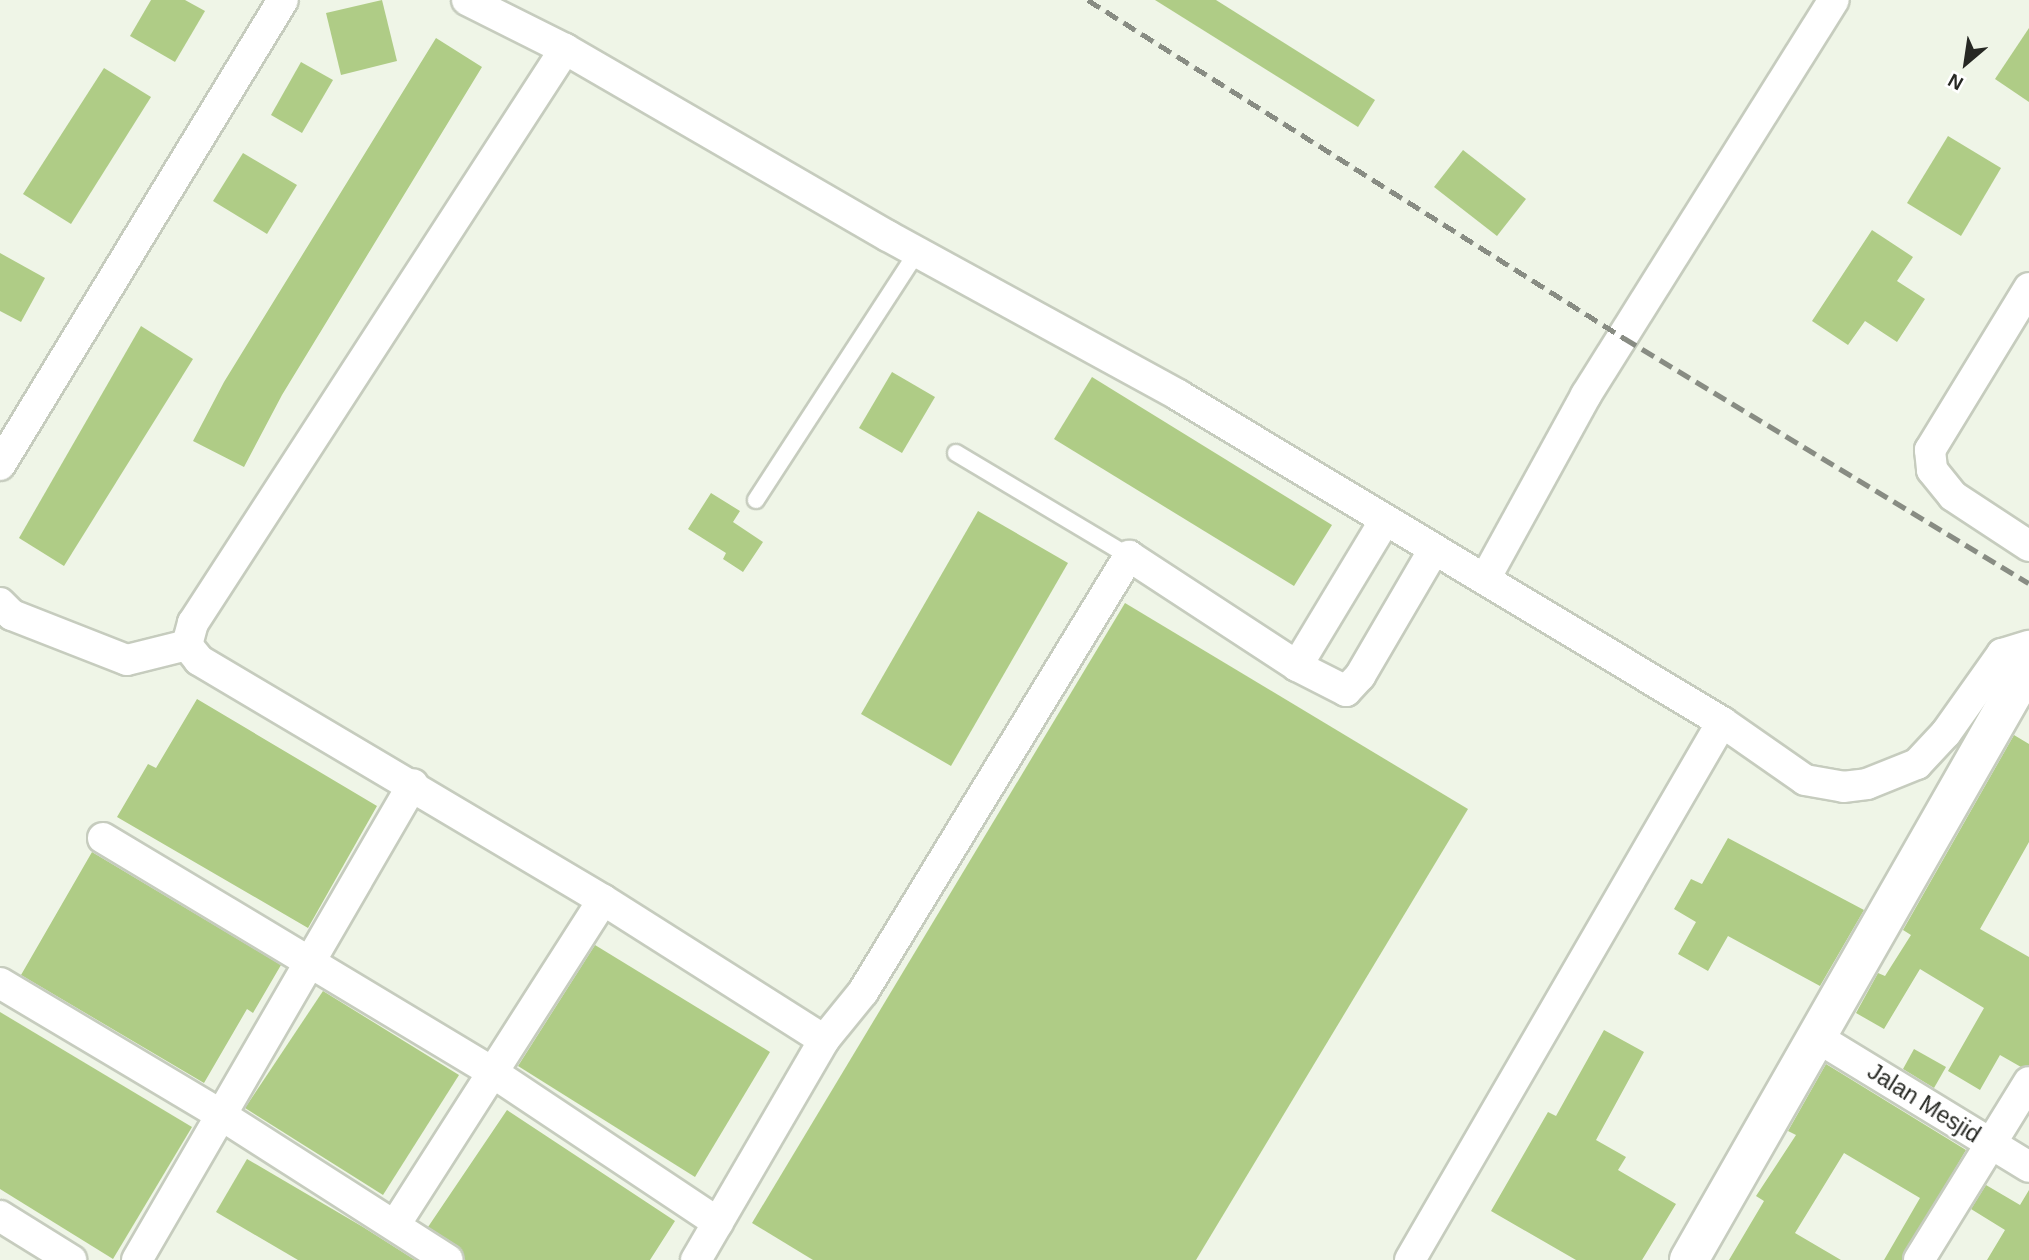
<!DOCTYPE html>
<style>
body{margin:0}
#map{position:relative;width:2029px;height:1260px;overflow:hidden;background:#eff5e7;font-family:Helvetica,sans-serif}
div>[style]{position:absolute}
.building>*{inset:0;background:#afcc86}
.roads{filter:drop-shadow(2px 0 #c6ccbe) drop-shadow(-2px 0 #c6ccbe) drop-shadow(0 2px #c6ccbe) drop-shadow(0 -2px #c6ccbe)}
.service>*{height:16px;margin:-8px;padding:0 8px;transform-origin:8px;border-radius:8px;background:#fff}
.minor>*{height:30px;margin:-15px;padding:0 15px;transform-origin:15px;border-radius:15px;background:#fff}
.tertiary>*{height:38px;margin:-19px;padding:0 19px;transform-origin:19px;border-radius:19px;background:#fff}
.rail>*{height:5px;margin-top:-2.5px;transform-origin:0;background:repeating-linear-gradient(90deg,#888c83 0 14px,transparent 0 21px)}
span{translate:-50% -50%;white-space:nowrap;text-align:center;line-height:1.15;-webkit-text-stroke:5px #fff;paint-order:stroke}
.street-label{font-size:23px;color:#262823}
.north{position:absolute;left:1931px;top:28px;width:70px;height:70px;-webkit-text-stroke:5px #fff;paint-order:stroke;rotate:209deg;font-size:19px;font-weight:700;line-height:28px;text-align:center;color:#262823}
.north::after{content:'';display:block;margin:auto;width:24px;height:32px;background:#262823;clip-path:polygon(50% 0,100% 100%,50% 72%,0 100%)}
</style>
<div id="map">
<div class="building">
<div style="clip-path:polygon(151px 0,185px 0,205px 11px,175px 62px,130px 36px)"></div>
<div style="clip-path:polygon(382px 0,397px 61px,341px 75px,326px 13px)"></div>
<div style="clip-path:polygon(1155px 0,1216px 0,1375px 100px,1358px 127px)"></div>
<div style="clip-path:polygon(2029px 28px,2029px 102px,1995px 79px)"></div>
<div style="clip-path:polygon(436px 38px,482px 67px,282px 395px,244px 467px,193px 441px,224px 382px)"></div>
<div style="clip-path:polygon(301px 62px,333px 80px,302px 133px,271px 115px)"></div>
<div style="clip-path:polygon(104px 68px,151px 97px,71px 224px,23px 194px)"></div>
<div style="clip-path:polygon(1948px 136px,2001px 168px,1961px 236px,1907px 203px)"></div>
<div style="clip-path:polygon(1463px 150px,1526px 199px,1497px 236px,1434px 187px)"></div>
<div style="clip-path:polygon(243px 153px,297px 185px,267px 234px,213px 201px)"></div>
<div style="clip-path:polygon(1872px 230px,1913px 257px,1897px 281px,1925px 299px,1897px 342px,1865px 321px,1848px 345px,1812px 321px)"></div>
<div style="clip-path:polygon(0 253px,45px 278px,21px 322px,0 311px)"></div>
<div style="clip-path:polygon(141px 326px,193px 359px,64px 566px,19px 538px)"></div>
<div style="clip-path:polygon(892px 372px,935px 397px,902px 453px,859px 428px)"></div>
<div style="clip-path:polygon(1092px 377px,1332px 525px,1294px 586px,1054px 439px)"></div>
<div style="clip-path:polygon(711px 493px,740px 511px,733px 522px,763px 542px,743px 572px,723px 559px,726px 553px,688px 529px)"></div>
<div style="clip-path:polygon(978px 511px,1068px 563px,951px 766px,861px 714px)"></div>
<div style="clip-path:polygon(1125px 603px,1468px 809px,1196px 1260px,813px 1260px,752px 1223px)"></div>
<div style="clip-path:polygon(197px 699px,377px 806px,308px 928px,117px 817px,148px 764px,156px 768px)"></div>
<div style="clip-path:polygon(2014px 735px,2029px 744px,2029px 842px,1980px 929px,2029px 957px,2029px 1065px,2021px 1067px,2000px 1055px,1980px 1090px,1948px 1071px,1984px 1008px,1920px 969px,1884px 1029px,1856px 1013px,1878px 973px,1885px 976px,1911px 935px,1903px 930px)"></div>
<div style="clip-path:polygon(1728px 838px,1864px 910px,1820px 986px,1728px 936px,1708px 971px,1678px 954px,1696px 922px,1674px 909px,1691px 879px,1702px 884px)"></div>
<div style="clip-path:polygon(92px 852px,281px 965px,253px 1013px,247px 1009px,204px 1083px,21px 975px)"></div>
<div style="clip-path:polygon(595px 945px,770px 1052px,695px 1177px,518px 1066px)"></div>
<div style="clip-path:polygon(323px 991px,459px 1075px,383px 1195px,245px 1108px)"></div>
<div style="clip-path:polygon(0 1012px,192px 1127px,113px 1259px,0 1189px)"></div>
<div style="clip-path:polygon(1604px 1030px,1644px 1052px,1596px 1140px,1626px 1157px,1618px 1170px,1676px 1204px,1642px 1260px,1576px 1260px,1491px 1211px,1548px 1112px,1556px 1116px)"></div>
<div style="clip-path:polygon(1914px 1049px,1946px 1067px,1934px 1088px,1903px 1069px)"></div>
<div style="clip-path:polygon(1826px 1064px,1966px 1150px,1902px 1260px,1884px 1260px,1920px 1198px,1844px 1153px,1795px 1233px,1841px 1260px,1729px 1260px,1764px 1201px,1756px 1196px,1796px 1135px,1788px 1131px)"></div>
<div style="clip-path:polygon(507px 1110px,675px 1221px,650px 1260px,465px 1260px,458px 1246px,428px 1227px)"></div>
<div style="clip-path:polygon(247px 1159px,363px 1227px,415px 1260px,298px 1260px,216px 1212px)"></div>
<div style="clip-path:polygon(1986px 1185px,2020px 1205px,2029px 1190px,2029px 1260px,1987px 1260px,2005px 1230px,1971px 1209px)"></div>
</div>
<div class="roads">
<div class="service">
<div style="left:956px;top:453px;width:201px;rotate:30.8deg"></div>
<div style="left:756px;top:500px;width:296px;rotate:-57deg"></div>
</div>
<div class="minor">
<div style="left:467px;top:0;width:110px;rotate:26.6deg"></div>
<div style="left:2029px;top:288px;width:190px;rotate:121.4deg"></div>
<div style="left:1930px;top:450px;width:20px;rotate:84deg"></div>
<div style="left:1932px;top:470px;width:33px;rotate:51deg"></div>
<div style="left:1953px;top:496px;width:91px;rotate:33.3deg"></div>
<div style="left:0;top:465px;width:544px;rotate:-58.68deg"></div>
<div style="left:1485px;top:579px;width:210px;rotate:-61.2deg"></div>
<div style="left:1586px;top:395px;width:466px;rotate:-57.9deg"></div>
<div style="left:0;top:603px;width:17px;rotate:45deg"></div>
<div style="left:12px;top:615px;width:123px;rotate:21.4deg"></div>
<div style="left:127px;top:660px;width:62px;rotate:-14deg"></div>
<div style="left:1297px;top:666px;width:168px;rotate:-58.9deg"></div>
<div style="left:103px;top:838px;width:458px;rotate:31deg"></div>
<div style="left:495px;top:1074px;width:268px;rotate:33.7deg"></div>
<div style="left:0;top:983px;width:257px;rotate:30.8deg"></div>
<div style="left:221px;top:1115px;width:269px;rotate:32.6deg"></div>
<div style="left:1818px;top:1038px;width:247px;rotate:31.4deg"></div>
<div style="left:824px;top:1040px;width:262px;rotate:-147.6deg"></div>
<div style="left:603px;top:900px;width:470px;rotate:-149.3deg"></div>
<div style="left:199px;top:660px;width:19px;rotate:-129deg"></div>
<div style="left:187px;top:645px;width:23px;rotate:-75deg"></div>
<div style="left:193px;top:623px;width:684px;rotate:-57.05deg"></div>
<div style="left:565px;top:49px;width:373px;rotate:30.1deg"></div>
<div style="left:888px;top:236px;width:331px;rotate:28.7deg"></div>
<div style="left:1178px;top:395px;width:635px;rotate:31.01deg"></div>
<div style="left:1722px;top:722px;width:101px;rotate:34.9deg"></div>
<div style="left:1805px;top:780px;width:39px;rotate:10deg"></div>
<div style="left:1843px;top:787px;width:24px;rotate:-7deg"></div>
<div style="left:1867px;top:784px;width:54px;rotate:-21.8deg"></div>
<div style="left:1917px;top:764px;width:42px;rotate:-46.9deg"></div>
<div style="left:1946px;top:733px;width:97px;rotate:-54.7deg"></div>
<div style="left:2002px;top:654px;width:28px;rotate:-17deg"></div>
<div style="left:0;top:1216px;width:84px;rotate:31.8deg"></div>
<div style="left:395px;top:1225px;width:386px;rotate:-57.4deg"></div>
<div style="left:137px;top:1260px;width:550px;rotate:-59.89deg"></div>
<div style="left:696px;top:1260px;width:255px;rotate:-59.8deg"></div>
<div style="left:824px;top:1040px;width:62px;rotate:-50.9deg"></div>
<div style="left:863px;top:992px;width:511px;rotate:-58.61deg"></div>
<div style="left:1129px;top:556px;width:201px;rotate:33.2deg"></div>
<div style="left:1297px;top:666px;width:55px;rotate:27deg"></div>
<div style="left:1346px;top:691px;width:21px;rotate:-47deg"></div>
<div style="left:1360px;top:676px;width:145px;rotate:-59.7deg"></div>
<div style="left:1410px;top:1260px;width:622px;rotate:-59.89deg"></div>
<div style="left:1919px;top:1260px;width:209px;rotate:-58.3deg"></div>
</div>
<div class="tertiary">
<div style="left:1689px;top:1260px;width:685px;rotate:-60.26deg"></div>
</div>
</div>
<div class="rail">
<div style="left:1088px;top:0;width:634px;rotate:32.24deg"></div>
<div style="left:1624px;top:338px;width:473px;rotate:31.2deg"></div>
</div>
<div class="street-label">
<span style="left:1924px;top:1103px;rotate:32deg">Jalan Mesjid</span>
</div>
<div class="north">N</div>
</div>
